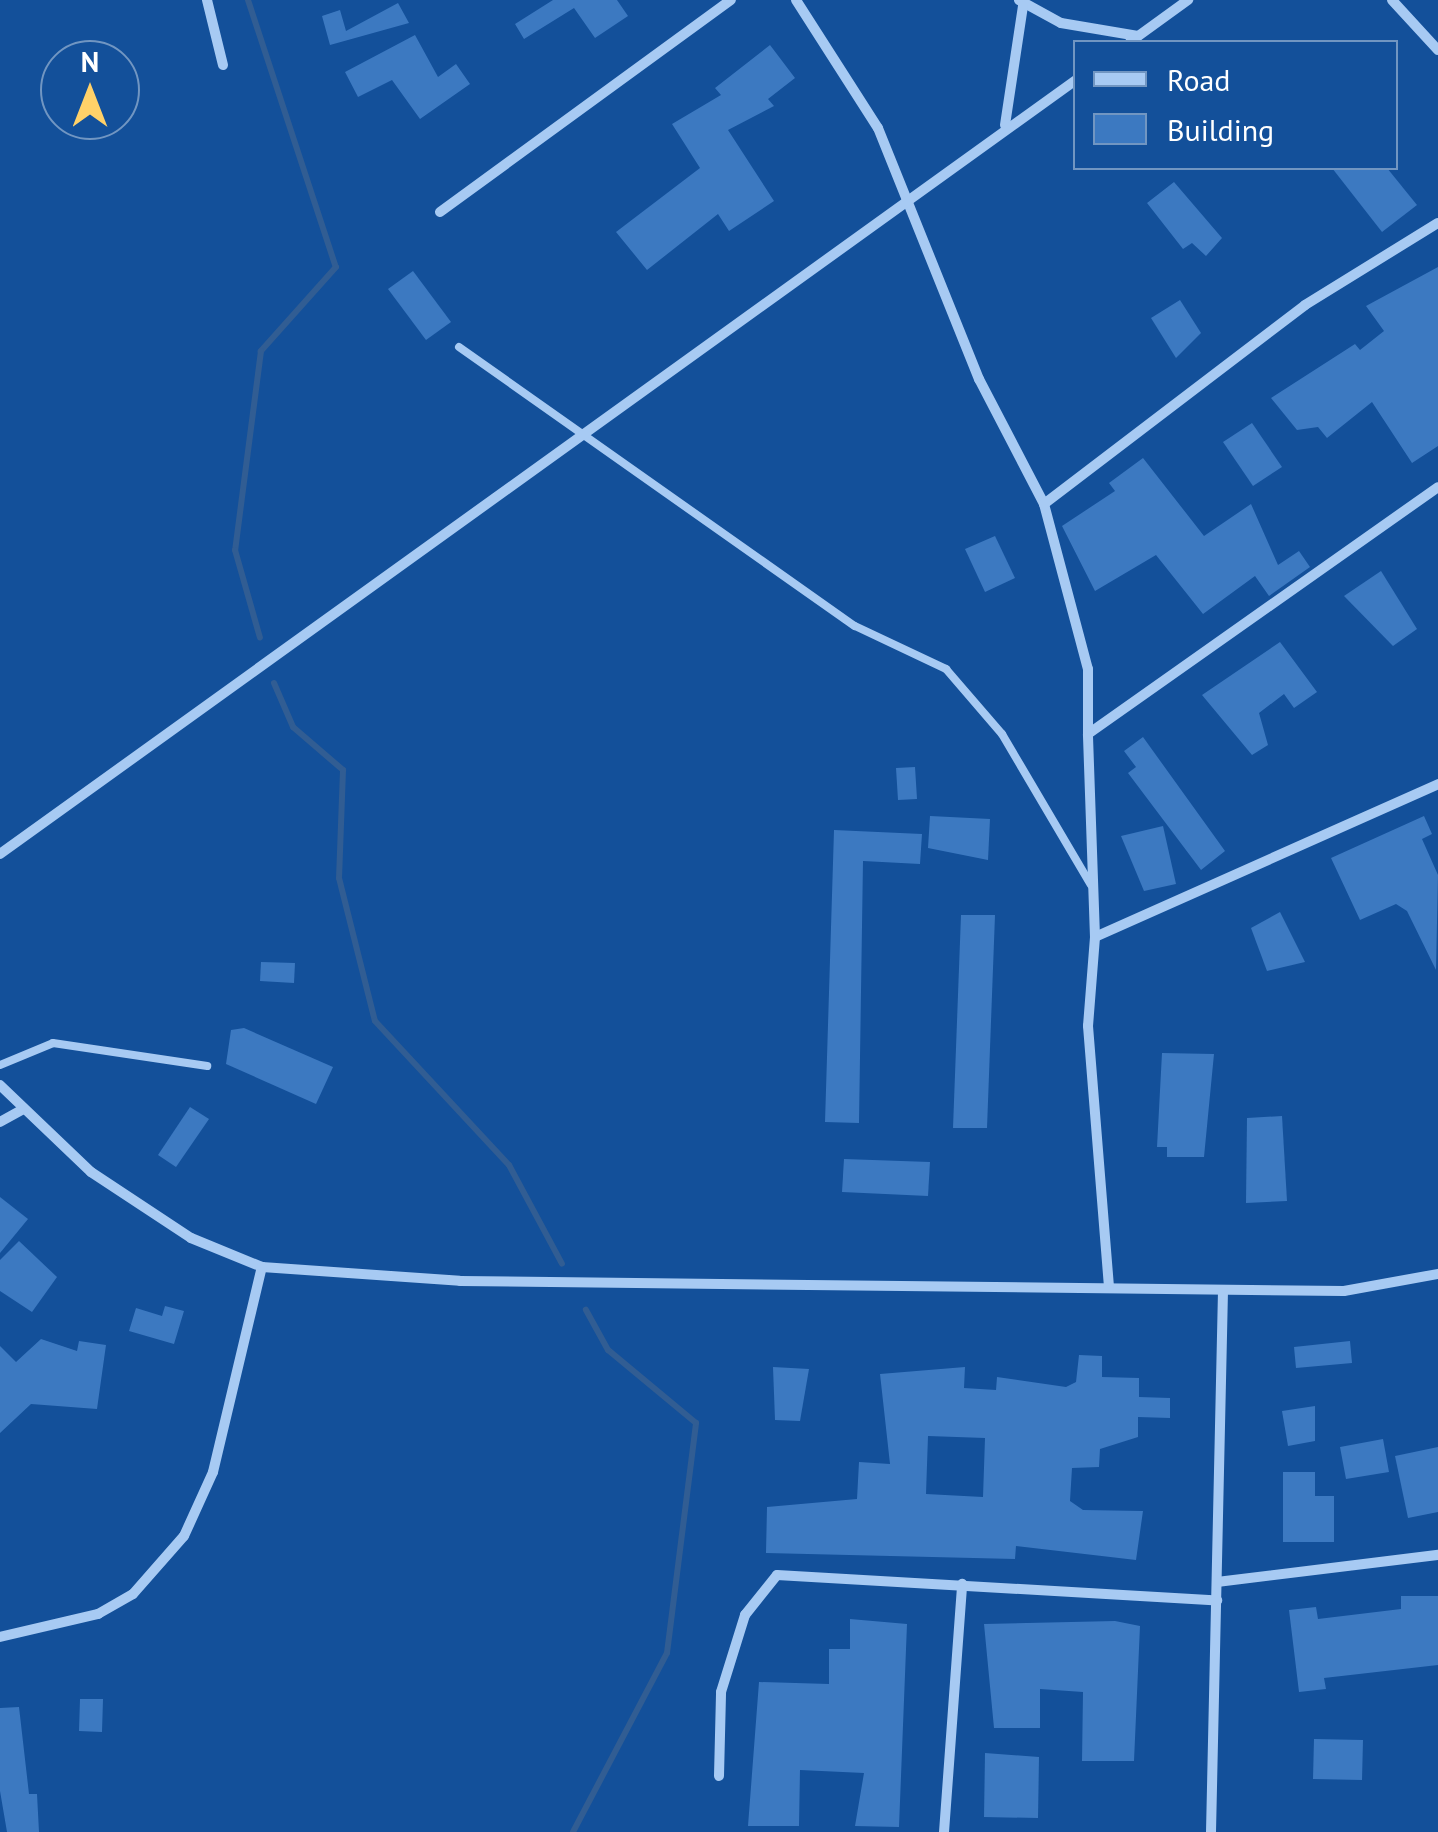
<!DOCTYPE html>
<style>
body{margin:0}
#map{position:relative;width:1438px;height:1832px;overflow:hidden;background:#13509a;font-family:"PT Sans",sans-serif}
div>[style]{position:absolute}
.stream>*{height:6px;margin:-3px;padding:0 3px;transform-origin:3px;border-radius:3px;background:#315d93}
.building>*{inset:0;background:#3c79c1}
.lane>*{height:8px;margin:-4px;padding:0 4px;transform-origin:4px;border-radius:4px;background:#a7caf3}
.street>*{height:10px;margin:-5px;padding:0 5px;transform-origin:5px;border-radius:5px;background:#a7caf3}
span{translate:-50% -50%;white-space:nowrap;text-align:center;line-height:1.15;-webkit-text-stroke:8px #13509a;paint-order:stroke}
.legend{position:absolute;left:1073px;top:40px;width:325px;height:130px;box-sizing:border-box;background:#13509a;border:2px solid #7196c2;margin:0;padding:12px 18px;list-style:none;font-size:30px;color:#fff}
.legend li{display:flex;align-items:center;gap:20px;height:50px}
.legend b{width:50px;border:2px solid #7196c2}
.north{position:absolute;left:40px;top:40px;width:100px;height:100px;box-sizing:border-box;background:#13509a;border:2px solid #7196c2;border-radius:50%;rotate:0deg;font-size:28px;font-weight:700;line-height:40px;text-align:center;color:#fff}
.north::after{content:'';display:block;margin:auto;width:35px;height:45px;background:#ffd169;clip-path:polygon(50% 0,100% 100%,50% 72%,0 100%)}
</style>
<div id="map">
<div class="stream">
<div style="left:248px;top:0;width:281px;rotate:71.8deg"></div>
<div style="left:336px;top:267px;width:113px;rotate:131.8deg"></div>
<div style="left:261px;top:351px;width:201px;rotate:97.4deg"></div>
<div style="left:235px;top:550px;width:91px;rotate:74.1deg"></div>
<div style="left:274px;top:683px;width:48px;rotate:66.6deg"></div>
<div style="left:293px;top:727px;width:66px;rotate:40.7deg"></div>
<div style="left:343px;top:770px;width:108px;rotate:92.1deg"></div>
<div style="left:339px;top:878px;width:147px;rotate:75.9deg"></div>
<div style="left:375px;top:1021px;width:197px;rotate:47.1deg"></div>
<div style="left:509px;top:1165px;width:112px;rotate:61.8deg"></div>
<div style="left:573px;top:1832px;width:202px;rotate:-62.3deg"></div>
<div style="left:667px;top:1653px;width:232px;rotate:-82.8deg"></div>
<div style="left:696px;top:1423px;width:114px;rotate:-140.3deg"></div>
<div style="left:608px;top:1350px;width:46px;rotate:-118.8deg"></div>
</div>
<div class="building">
<div style="clip-path:polygon(553px 0,617px 0,628px 16px,595px 38px,574px 8px,524px 39px,515px 24px)"></div>
<div style="clip-path:polygon(398px 3px,409px 23px,330px 45px,322px 16px,340px 10px,346px 31px)"></div>
<div style="clip-path:polygon(415px 35px,438px 77px,456px 64px,470px 84px,420px 119px,392px 80px,358px 97px,345px 72px)"></div>
<div style="clip-path:polygon(770px 45px,795px 78px,768px 99px,774px 106px,728px 130px,774px 201px,729px 231px,718px 214px,647px 270px,616px 232px,700px 168px,672px 124px,721px 95px,715px 88px)"></div>
<div style="clip-path:polygon(1332px 168px,1387px 168px,1417px 205px,1382px 232px)"></div>
<div style="clip-path:polygon(1174px 182px,1222px 238px,1206px 256px,1192px 243px,1183px 249px,1147px 203px)"></div>
<div style="clip-path:polygon(1438px 267px,1438px 446px,1412px 463px,1372px 402px,1327px 438px,1318px 427px,1297px 430px,1271px 398px,1355px 344px,1360px 350px,1384px 331px,1366px 306px)"></div>
<div style="clip-path:polygon(413px 271px,451px 322px,426px 340px,388px 289px)"></div>
<div style="clip-path:polygon(1180px 300px,1201px 333px,1176px 358px,1151px 318px)"></div>
<div style="clip-path:polygon(1252px 423px,1282px 467px,1253px 486px,1223px 442px)"></div>
<div style="clip-path:polygon(1143px 458px,1204px 536px,1251px 504px,1278px 565px,1299px 551px,1310px 567px,1269px 596px,1255px 576px,1203px 614px,1156px 555px,1095px 591px,1062px 526px,1115px 491px,1109px 483px)"></div>
<div style="clip-path:polygon(995px 536px,1015px 578px,985px 592px,965px 549px)"></div>
<div style="clip-path:polygon(1381px 571px,1417px 629px,1393px 646px,1344px 596px)"></div>
<div style="clip-path:polygon(1280px 642px,1317px 692px,1294px 708px,1284px 694px,1259px 713px,1268px 745px,1252px 755px,1202px 695px)"></div>
<div style="clip-path:polygon(1143px 737px,1225px 851px,1201px 870px,1128px 773px,1136px 767px,1124px 751px)"></div>
<div style="clip-path:polygon(915px 767px,917px 799px,898px 800px,896px 768px)"></div>
<div style="clip-path:polygon(930px 816px,990px 819px,988px 860px,928px 848px)"></div>
<div style="clip-path:polygon(1424px 816px,1432px 834px,1422px 839px,1438px 875px,1436px 970px,1407px 911px,1396px 904px,1360px 920px,1331px 858px)"></div>
<div style="clip-path:polygon(1163px 826px,1176px 884px,1144px 891px,1121px 836px)"></div>
<div style="clip-path:polygon(834px 830px,922px 834px,920px 864px,863px 861px,859px 1123px,825px 1122px)"></div>
<div style="clip-path:polygon(1280px 912px,1305px 962px,1267px 971px,1251px 928px)"></div>
<div style="clip-path:polygon(961px 915px,995px 915px,987px 1128px,953px 1128px)"></div>
<div style="clip-path:polygon(261px 962px,295px 963px,294px 983px,260px 981px)"></div>
<div style="clip-path:polygon(244px 1028px,333px 1067px,316px 1104px,226px 1064px,231px 1030px)"></div>
<div style="clip-path:polygon(1162px 1053px,1214px 1054px,1204px 1157px,1167px 1157px,1167px 1147px,1157px 1147px)"></div>
<div style="clip-path:polygon(190px 1107px,209px 1119px,176px 1167px,158px 1155px)"></div>
<div style="clip-path:polygon(1282px 1116px,1287px 1201px,1246px 1203px,1247px 1118px)"></div>
<div style="clip-path:polygon(844px 1159px,930px 1162px,928px 1196px,842px 1192px)"></div>
<div style="clip-path:polygon(0 1197px,28px 1219px,0 1253px)"></div>
<div style="clip-path:polygon(19px 1241px,57px 1277px,32px 1312px,0 1291px,0 1260px)"></div>
<div style="clip-path:polygon(165px 1306px,184px 1311px,174px 1344px,129px 1331px,136px 1308px,162px 1316px)"></div>
<div style="clip-path:polygon(41px 1339px,77px 1351px,79px 1341px,106px 1345px,97px 1409px,31px 1404px,0 1433px,0 1346px,16px 1362px)"></div>
<div style="clip-path:polygon(1350px 1341px,1352px 1363px,1296px 1368px,1294px 1347px)"></div>
<div style="clip-path:polygon(evenodd,1079px 1355px,1102px 1356px,1102px 1377px,1139px 1378px,1139px 1397px,1170px 1398px,1170px 1418px,1138px 1417px,1138px 1437px,1100px 1449px,1099px 1467px,1072px 1468px,1070px 1501px,1083px 1510px,1143px 1511px,1136px 1560px,1016px 1546px,1015px 1559px,766px 1553px,767px 1507px,857px 1499px,859px 1462px,890px 1464px,880px 1374px,965px 1367px,964px 1388px,996px 1390px,997px 1377px,1066px 1387px,1076px 1382px,1079px 1355px,928px 1436px,985px 1438px,983px 1497px,926px 1494px,928px 1436px)"></div>
<div style="clip-path:polygon(773px 1367px,809px 1369px,800px 1421px,775px 1420px)"></div>
<div style="clip-path:polygon(1315px 1406px,1315px 1441px,1288px 1446px,1282px 1411px)"></div>
<div style="clip-path:polygon(1383px 1439px,1389px 1472px,1346px 1479px,1340px 1447px)"></div>
<div style="clip-path:polygon(1438px 1447px,1438px 1512px,1408px 1518px,1395px 1456px)"></div>
<div style="clip-path:polygon(1283px 1472px,1315px 1472px,1315px 1496px,1334px 1496px,1334px 1542px,1283px 1542px)"></div>
<div style="clip-path:polygon(1401px 1596px,1438px 1596px,1438px 1665px,1324px 1678px,1326px 1689px,1299px 1692px,1289px 1610px,1316px 1607px,1318px 1619px,1401px 1609px)"></div>
<div style="clip-path:polygon(850px 1619px,907px 1624px,899px 1827px,855px 1826px,864px 1773px,800px 1770px,799px 1826px,748px 1826px,759px 1682px,829px 1684px,829px 1649px,850px 1649px)"></div>
<div style="clip-path:polygon(1115px 1621px,1140px 1626px,1134px 1761px,1082px 1761px,1083px 1692px,1040px 1689px,1040px 1728px,994px 1728px,984px 1624px)"></div>
<div style="clip-path:polygon(80px 1699px,103px 1699px,102px 1732px,79px 1731px)"></div>
<div style="clip-path:polygon(19px 1707px,29px 1794px,37px 1794px,39px 1832px,7px 1832px,0 1791px,0 1708px)"></div>
<div style="clip-path:polygon(1314px 1739px,1363px 1740px,1362px 1780px,1313px 1779px)"></div>
<div style="clip-path:polygon(985px 1753px,1039px 1757px,1038px 1818px,984px 1817px)"></div>
</div>
<div class="lane">
<div style="left:459px;top:347px;width:484px;rotate:35.2deg"></div>
<div style="left:855px;top:626px;width:101px;rotate:25.3deg"></div>
<div style="left:946px;top:669px;width:86px;rotate:49.3deg"></div>
<div style="left:1002px;top:734px;width:175px;rotate:59.5deg"></div>
<div style="left:0;top:1065px;width:57px;rotate:-22.5deg"></div>
<div style="left:53px;top:1043px;width:156px;rotate:8.5deg"></div>
</div>
<div class="street">
<div style="left:207px;top:0;width:67px;rotate:76.2deg"></div>
<div style="left:796px;top:0;width:152px;rotate:57.4deg"></div>
<div style="left:878px;top:128px;width:271px;rotate:68.1deg"></div>
<div style="left:979px;top:379px;width:141px;rotate:62.5deg"></div>
<div style="left:1044px;top:504px;width:171px;rotate:75.1deg"></div>
<div style="left:1088px;top:669px;width:65px;rotate:90deg"></div>
<div style="left:1019px;top:0;width:48px;rotate:28.7deg"></div>
<div style="left:1061px;top:23px;width:78px;rotate:9.6deg"></div>
<div style="left:1392px;top:0;width:68px;rotate:47.4deg"></div>
<div style="left:1130px;top:42px;width:72px;rotate:-35.9deg"></div>
<div style="left:1005px;top:125px;width:120px;rotate:-81.4deg"></div>
<div style="left:440px;top:212px;width:360px;rotate:-36.1deg"></div>
<div style="left:1044px;top:504px;width:328px;rotate:-37.3deg"></div>
<div style="left:1305px;top:305px;width:156px;rotate:-31.7deg"></div>
<div style="left:0;top:854px;width:1325px;rotate:-35.73deg"></div>
<div style="left:1095px;top:937px;width:376px;rotate:-24deg"></div>
<div style="left:0;top:1085px;width:126px;rotate:43.7deg"></div>
<div style="left:91px;top:1172px;width:120px;rotate:33.4deg"></div>
<div style="left:191px;top:1238px;width:77px;rotate:22.2deg"></div>
<div style="left:262px;top:1267px;width:198px;rotate:4deg"></div>
<div style="left:460px;top:1281px;width:884px;rotate:0.65deg"></div>
<div style="left:1344px;top:1291px;width:96px;rotate:-10.3deg"></div>
<div style="left:0;top:1122px;width:25px;rotate:-29deg"></div>
<div style="left:1109px;top:1287px;width:262px;rotate:-94.6deg"></div>
<div style="left:1088px;top:1026px;width:89px;rotate:-85.5deg"></div>
<div style="left:1095px;top:937px;width:203px;rotate:-92deg"></div>
<div style="left:1088px;top:734px;width:428px;rotate:-35.2deg"></div>
<div style="left:1217px;top:1582px;width:223px;rotate:-7deg"></div>
<div style="left:0;top:1637px;width:101px;rotate:-13.2deg"></div>
<div style="left:98px;top:1614px;width:40px;rotate:-29.7deg"></div>
<div style="left:133px;top:1594px;width:77px;rotate:-48.7deg"></div>
<div style="left:184px;top:1536px;width:70px;rotate:-65.6deg"></div>
<div style="left:213px;top:1472px;width:211px;rotate:-76.6deg"></div>
<div style="left:719px;top:1776px;width:84px;rotate:-88.6deg"></div>
<div style="left:721px;top:1692px;width:81px;rotate:-72.7deg"></div>
<div style="left:745px;top:1615px;width:51px;rotate:-51.3deg"></div>
<div style="left:777px;top:1575px;width:441px;rotate:3.3deg"></div>
<div style="left:944px;top:1832px;width:249px;rotate:-85.8deg"></div>
<div style="left:1211px;top:1832px;width:542px;rotate:-88.73deg"></div>
</div>
<ul class="legend">
<li><b style="height:12px;background:#a7caf3"></b>Road</li>
<li><b style="height:28px;background:#3c79c1"></b>Building</li>
</ul>
<div class="north">N</div>
</div>
